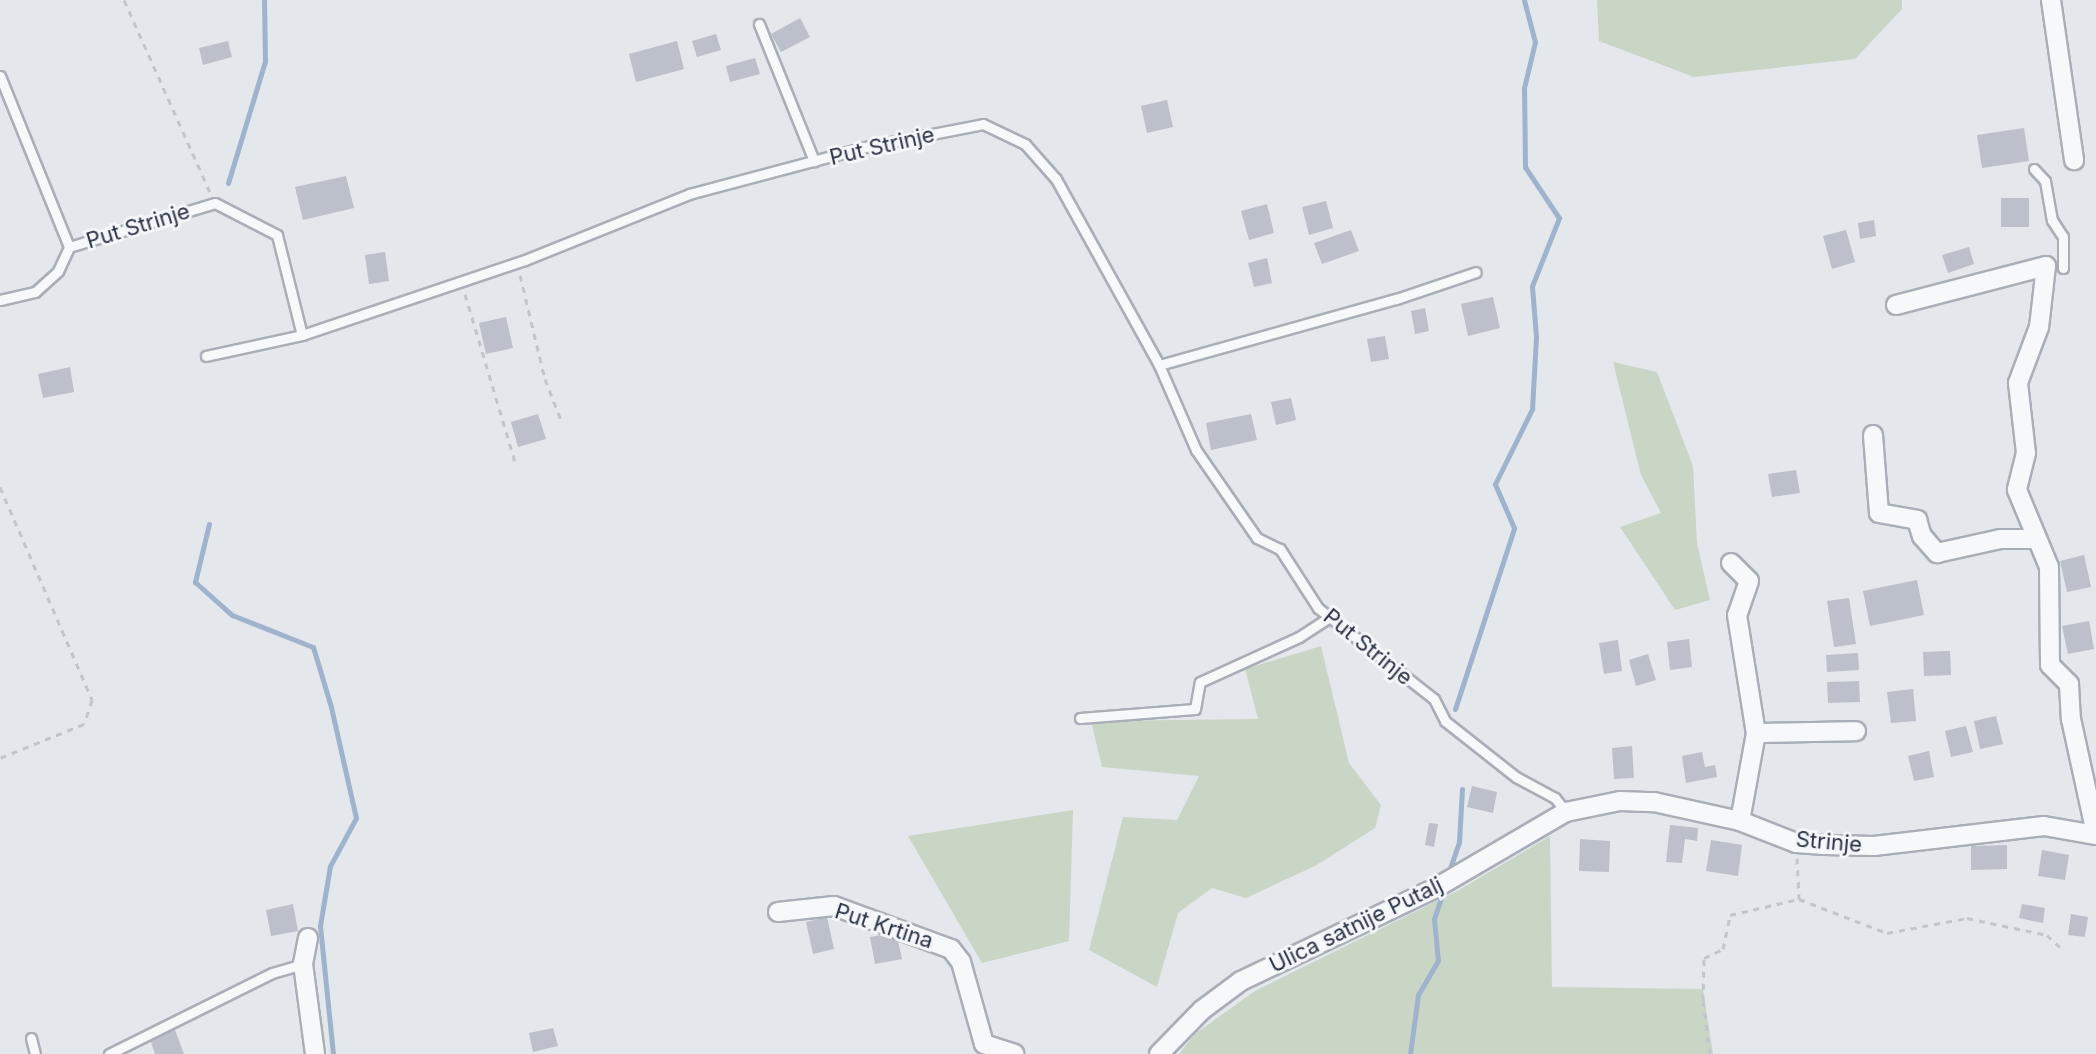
<!DOCTYPE html>
<style>
body{margin:0}
#map{position:relative;width:2096px;height:1054px;overflow:hidden;background:#e4e7ec;font-family:Inter,sans-serif}
div>[style]{position:absolute}
.green>*{inset:0;background:#c9d6c5}
.stream>*{height:5px;margin:-2.5px;padding:0 2.5px;transform-origin:2.5px;border-radius:2.5px;background:#9fb4cc}
.building>*{inset:0;background:#bbc0ca}
.path>*{height:3px;margin-top:-1.5px;transform-origin:0;background:repeating-linear-gradient(90deg,#c2c5cb 0 6px,transparent 0 12px)}
.roads{filter:drop-shadow(2px 0 #a9aeb7) drop-shadow(-2px 0 #a9aeb7) drop-shadow(0 2px #a9aeb7) drop-shadow(0 -2px #a9aeb7)}
.service>*{height:9px;margin:-4.5px;padding:0 4.5px;transform-origin:4.5px;border-radius:4.5px;background:#f7f8fa}
.minor>*{height:18px;margin:-9px;padding:0 9px;transform-origin:9px;border-radius:9px;background:#f7f8fa}
span{translate:-50% -50%;white-space:nowrap;text-align:center;line-height:1.15;-webkit-text-stroke:6px #f4f6f9;paint-order:stroke}
.street-label{font-size:22px;color:#2b3445}
</style>
<div id="map">
<div class="green">
<div style="clip-path:polygon(1597px 0,1902px 0,1902px 9px,1855px 59px,1694px 77px,1599px 41px)"></div>
<div style="clip-path:polygon(1613px 362px,1657px 372px,1693px 466px,1697px 543px,1710px 600px,1675px 610px,1620px 527px,1661px 513px,1641px 475px)"></div>
<div style="clip-path:polygon(1321px 646px,1349px 763px,1381px 805px,1375px 828px,1315px 866px,1246px 898px,1212px 888px,1178px 913px,1157px 987px,1089px 950px,1123px 817px,1177px 820px,1199px 776px,1102px 767px,1091px 721px,1258px 719px,1245px 669px)"></div>
<div style="clip-path:polygon(1073px 810px,1069px 941px,982px 963px,908px 836px)"></div>
<div style="clip-path:polygon(1550px 836px,1552px 987px,1703px 989px,1713px 1054px,1179px 1054px,1195px 1034px,1255px 991px,1459px 890px)"></div>
</div>
<div class="stream">
<div style="left:228px;top:183px;width:127px;rotate:-73.1deg"></div>
<div style="left:265px;top:61px;width:61px;rotate:-90.9deg"></div>
<div style="left:209px;top:524px;width:60px;rotate:103.6deg"></div>
<div style="left:195px;top:582px;width:50px;rotate:41.7deg"></div>
<div style="left:232px;top:615px;width:87px;rotate:21.6deg"></div>
<div style="left:313px;top:647px;width:63px;rotate:73.3deg"></div>
<div style="left:331px;top:707px;width:114px;rotate:77.3deg"></div>
<div style="left:356px;top:818px;width:55px;rotate:118.4deg"></div>
<div style="left:330px;top:866px;width:61px;rotate:99.5deg"></div>
<div style="left:320px;top:926px;width:129px;rotate:84.2deg"></div>
<div style="left:1455px;top:709px;width:190px;rotate:-71.9deg"></div>
<div style="left:1514px;top:528px;width:48px;rotate:-113.4deg"></div>
<div style="left:1495px;top:484px;width:84px;rotate:-63.7deg"></div>
<div style="left:1532px;top:409px;width:72px;rotate:-86.8deg"></div>
<div style="left:1536px;top:337px;width:51px;rotate:-94.5deg"></div>
<div style="left:1532px;top:286px;width:73px;rotate:-68.3deg"></div>
<div style="left:1559px;top:218px;width:61px;rotate:-123.7deg"></div>
<div style="left:1525px;top:167px;width:79px;rotate:-90.7deg"></div>
<div style="left:1524px;top:88px;width:47px;rotate:-76.6deg"></div>
<div style="left:1535px;top:42px;width:43px;rotate:-104.7deg"></div>
<div style="left:1448px;top:874px;width:34px;rotate:-71deg"></div>
<div style="left:1459px;top:842px;width:53px;rotate:-86.8deg"></div>
<div style="left:1410px;top:1054px;width:60px;rotate:-82.3deg"></div>
<div style="left:1418px;top:995px;width:39px;rotate:-60deg"></div>
<div style="left:1438px;top:961px;width:42px;rotate:-95.4deg"></div>
<div style="left:1434px;top:919px;width:29px;rotate:-72deg"></div>
</div>
<div class="building">
<div style="clip-path:polygon(800px 18px,810px 37px,781px 52px,771px 34px)"></div>
<div style="clip-path:polygon(716px 34px,721px 50px,697px 57px,692px 41px)"></div>
<div style="clip-path:polygon(228px 41px,232px 57px,203px 65px,199px 48px)"></div>
<div style="clip-path:polygon(677px 41px,684px 69px,636px 82px,629px 54px)"></div>
<div style="clip-path:polygon(755px 58px,760px 74px,730px 82px,726px 66px)"></div>
<div style="clip-path:polygon(1167px 100px,1173px 127px,1147px 133px,1141px 106px)"></div>
<div style="clip-path:polygon(2024px 128px,2029px 161px,1982px 168px,1977px 135px)"></div>
<div style="clip-path:polygon(346px 176px,354px 208px,303px 220px,295px 187px)"></div>
<div style="clip-path:polygon(2001px 198px,2029px 198px,2029px 227px,2001px 227px)"></div>
<div style="clip-path:polygon(1326px 201px,1333px 228px,1309px 235px,1302px 207px)"></div>
<div style="clip-path:polygon(1267px 204px,1274px 233px,1249px 240px,1241px 211px)"></div>
<div style="clip-path:polygon(1874px 220px,1876px 236px,1860px 239px,1858px 223px)"></div>
<div style="clip-path:polygon(1351px 230px,1359px 251px,1322px 264px,1314px 243px)"></div>
<div style="clip-path:polygon(1846px 230px,1855px 262px,1832px 269px,1823px 236px)"></div>
<div style="clip-path:polygon(1969px 247px,1974px 264px,1948px 273px,1942px 255px)"></div>
<div style="clip-path:polygon(385px 252px,389px 281px,369px 284px,365px 255px)"></div>
<div style="clip-path:polygon(1267px 258px,1272px 283px,1254px 287px,1248px 263px)"></div>
<div style="clip-path:polygon(1493px 297px,1500px 328px,1468px 336px,1461px 304px)"></div>
<div style="clip-path:polygon(1425px 308px,1429px 331px,1415px 334px,1411px 311px)"></div>
<div style="clip-path:polygon(506px 317px,513px 348px,486px 354px,479px 323px)"></div>
<div style="clip-path:polygon(1385px 336px,1389px 359px,1371px 362px,1367px 339px)"></div>
<div style="clip-path:polygon(70px 367px,74px 392px,43px 398px,38px 374px)"></div>
<div style="clip-path:polygon(1291px 398px,1296px 420px,1276px 425px,1271px 402px)"></div>
<div style="clip-path:polygon(538px 414px,546px 439px,518px 447px,511px 422px)"></div>
<div style="clip-path:polygon(1251px 414px,1257px 440px,1211px 450px,1206px 423px)"></div>
<div style="clip-path:polygon(1796px 470px,1800px 493px,1772px 497px,1768px 474px)"></div>
<div style="clip-path:polygon(2084px 555px,2091px 587px,2067px 592px,2060px 561px)"></div>
<div style="clip-path:polygon(1917px 580px,1924px 615px,1870px 626px,1863px 591px)"></div>
<div style="clip-path:polygon(1849px 598px,1856px 644px,1834px 647px,1827px 601px)"></div>
<div style="clip-path:polygon(2089px 621px,2094px 649px,2068px 654px,2062px 626px)"></div>
<div style="clip-path:polygon(1689px 639px,1692px 667px,1670px 670px,1667px 642px)"></div>
<div style="clip-path:polygon(1618px 640px,1622px 671px,1604px 674px,1599px 643px)"></div>
<div style="clip-path:polygon(1950px 651px,1951px 675px,1924px 676px,1923px 652px)"></div>
<div style="clip-path:polygon(1858px 653px,1859px 670px,1827px 672px,1826px 655px)"></div>
<div style="clip-path:polygon(1648px 654px,1656px 680px,1636px 686px,1629px 660px)"></div>
<div style="clip-path:polygon(1859px 681px,1860px 702px,1828px 703px,1827px 682px)"></div>
<div style="clip-path:polygon(1913px 689px,1916px 721px,1891px 723px,1887px 692px)"></div>
<div style="clip-path:polygon(1996px 716px,2003px 744px,1980px 749px,1974px 721px)"></div>
<div style="clip-path:polygon(1966px 726px,1973px 752px,1951px 757px,1945px 731px)"></div>
<div style="clip-path:polygon(1632px 746px,1634px 778px,1614px 779px,1612px 748px)"></div>
<div style="clip-path:polygon(1929px 751px,1934px 777px,1914px 781px,1908px 756px)"></div>
<div style="clip-path:polygon(1702px 752px,1705px 767px,1715px 765px,1717px 777px,1686px 783px,1682px 756px)"></div>
<div style="clip-path:polygon(1472px 786px,1497px 792px,1493px 813px,1467px 807px)"></div>
<div style="clip-path:polygon(1429px 823px,1438px 824px,1434px 847px,1425px 845px)"></div>
<div style="clip-path:polygon(1670px 825px,1698px 828px,1697px 841px,1685px 839px,1682px 863px,1666px 862px)"></div>
<div style="clip-path:polygon(1580px 839px,1610px 841px,1609px 872px,1579px 871px)"></div>
<div style="clip-path:polygon(1711px 840px,1742px 845px,1738px 876px,1706px 871px)"></div>
<div style="clip-path:polygon(2007px 845px,2007px 869px,1971px 870px,1971px 846px)"></div>
<div style="clip-path:polygon(2042px 850px,2069px 855px,2065px 880px,2038px 876px)"></div>
<div style="clip-path:polygon(293px 904px,298px 931px,271px 936px,266px 910px)"></div>
<div style="clip-path:polygon(2022px 904px,2045px 908px,2043px 923px,2019px 918px)"></div>
<div style="clip-path:polygon(2071px 914px,2088px 917px,2085px 937px,2068px 935px)"></div>
<div style="clip-path:polygon(827px 917px,834px 949px,813px 954px,806px 922px)"></div>
<div style="clip-path:polygon(896px 932px,902px 959px,875px 964px,870px 937px)"></div>
<div style="clip-path:polygon(174px 1027px,184px 1054px,155px 1054px,149px 1036px)"></div>
<div style="clip-path:polygon(553px 1028px,558px 1046px,533px 1052px,529px 1033px)"></div>
</div>
<div class="path">
<div style="left:124px;top:0;width:210px;rotate:65.9deg"></div>
<div style="left:520px;top:275px;width:107px;rotate:76.5deg"></div>
<div style="left:545px;top:379px;width:44px;rotate:68.7deg"></div>
<div style="left:465px;top:294px;width:178px;rotate:73.4deg"></div>
<div style="left:0;top:487px;width:232px;rotate:66.6deg"></div>
<div style="left:92px;top:700px;width:25px;rotate:108deg"></div>
<div style="left:84px;top:724px;width:91px;rotate:158deg"></div>
<div style="left:1797px;top:858px;width:41px;rotate:87.2deg"></div>
<div style="left:1799px;top:899px;width:94px;rotate:21.1deg"></div>
<div style="left:1887px;top:933px;width:81px;rotate:-10.6deg"></div>
<div style="left:1967px;top:918px;width:82px;rotate:12deg"></div>
<div style="left:2047px;top:935px;width:22px;rotate:43deg"></div>
<div style="left:1710px;top:1054px;width:53px;rotate:-97.5deg"></div>
<div style="left:1703px;top:1001px;width:43px;rotate:-88.7deg"></div>
<div style="left:1704px;top:958px;width:21px;rotate:-25deg"></div>
<div style="left:1723px;top:949px;width:35px;rotate:-78deg"></div>
<div style="left:1730px;top:915px;width:71px;rotate:-13.1deg"></div>
</div>
<div class="roads">
<div class="service">
<div style="left:759px;top:24px;width:148px;rotate:68.1deg"></div>
<div style="left:0;top:76px;width:184px;rotate:68deg"></div>
<div style="left:2034px;top:169px;width:16px;rotate:47deg"></div>
<div style="left:2045px;top:181px;width:40px;rotate:80deg"></div>
<div style="left:2052px;top:220px;width:20px;rotate:57deg"></div>
<div style="left:2063px;top:237px;width:31px;rotate:90deg"></div>
<div style="left:0;top:300px;width:36px;rotate:-13deg"></div>
<div style="left:35px;top:292px;width:31px;rotate:-42deg"></div>
<div style="left:58px;top:271px;width:26px;rotate:-65deg"></div>
<div style="left:69px;top:247px;width:152px;rotate:-16.8deg"></div>
<div style="left:215px;top:203px;width:70px;rotate:27.3deg"></div>
<div style="left:277px;top:235px;width:103px;rotate:76deg"></div>
<div style="left:302px;top:335px;width:235px;rotate:-18.6deg"></div>
<div style="left:525px;top:260px;width:177px;rotate:-21.9deg"></div>
<div style="left:689px;top:194px;width:187px;rotate:-14.9deg"></div>
<div style="left:870px;top:146px;width:115px;rotate:-11deg"></div>
<div style="left:983px;top:124px;width:47px;rotate:25.5deg"></div>
<div style="left:1025px;top:144px;width:47px;rotate:48.5deg"></div>
<div style="left:1056px;top:179px;width:213px;rotate:61deg"></div>
<div style="left:1159px;top:365px;width:93px;rotate:66.5deg"></div>
<div style="left:1196px;top:450px;width:107px;rotate:55.3deg"></div>
<div style="left:1257px;top:538px;width:25px;rotate:26deg"></div>
<div style="left:1280px;top:549px;width:70px;rotate:57.2deg"></div>
<div style="left:1318px;top:608px;width:147px;rotate:38.1deg"></div>
<div style="left:1434px;top:699px;width:25px;rotate:63deg"></div>
<div style="left:1445px;top:721px;width:90px;rotate:38.3deg"></div>
<div style="left:1516px;top:777px;width:44px;rotate:28.3deg"></div>
<div style="left:1555px;top:798px;width:18px;rotate:52deg"></div>
<div style="left:206px;top:356px;width:98px;rotate:-12.3deg"></div>
<div style="left:1159px;top:365px;width:246px;rotate:-15.6deg"></div>
<div style="left:1396px;top:299px;width:84px;rotate:-18.6deg"></div>
<div style="left:1080px;top:718px;width:115px;rotate:-4.5deg"></div>
<div style="left:1195px;top:709px;width:27px;rotate:-80deg"></div>
<div style="left:1200px;top:682px;width:109px;rotate:-24.4deg"></div>
<div style="left:1299px;top:637px;width:37px;rotate:-33deg"></div>
<div style="left:31px;top:1038px;width:16px;rotate:76deg"></div>
<div style="left:109px;top:1054px;width:182px;rotate:-26.4deg"></div>
<div style="left:272px;top:973px;width:32px;rotate:-16deg"></div>
</div>
<div class="minor">
<div style="left:2051px;top:0;width:162px;rotate:81.8deg"></div>
<div style="left:1896px;top:305px;width:155px;rotate:-14.6deg"></div>
<div style="left:2046px;top:266px;width:61px;rotate:96.5deg"></div>
<div style="left:2039px;top:327px;width:60px;rotate:110.6deg"></div>
<div style="left:2018px;top:383px;width:70px;rotate:83.5deg"></div>
<div style="left:2026px;top:453px;width:38px;rotate:104deg"></div>
<div style="left:2017px;top:490px;width:83px;rotate:67.4deg"></div>
<div style="left:2049px;top:567px;width:98px;rotate:89.4deg"></div>
<div style="left:2050px;top:665px;width:27px;rotate:45deg"></div>
<div style="left:2069px;top:684px;width:35px;rotate:87deg"></div>
<div style="left:2071px;top:719px;width:118px;rotate:77.7deg"></div>
<div style="left:1873px;top:435px;width:78px;rotate:85.6deg"></div>
<div style="left:1879px;top:513px;width:39px;rotate:10deg"></div>
<div style="left:1917px;top:520px;width:17px;rotate:73deg"></div>
<div style="left:1922px;top:536px;width:23px;rotate:49deg"></div>
<div style="left:1937px;top:553px;width:65px;rotate:-12.5deg"></div>
<div style="left:2000px;top:539px;width:37px"></div>
<div style="left:1731px;top:563px;width:25px;rotate:45deg"></div>
<div style="left:1749px;top:581px;width:36px;rotate:109deg"></div>
<div style="left:1737px;top:615px;width:120px;rotate:80.9deg"></div>
<div style="left:1756px;top:733px;width:89px;rotate:100.3deg"></div>
<div style="left:1756px;top:733px;width:100px;rotate:-1.1deg"></div>
<div style="left:778px;top:912px;width:56px;rotate:-6.1deg"></div>
<div style="left:834px;top:906px;width:125px;rotate:20.2deg"></div>
<div style="left:951px;top:949px;width:16px;rotate:52deg"></div>
<div style="left:961px;top:962px;width:85px;rotate:74.3deg"></div>
<div style="left:984px;top:1044px;width:32px;rotate:18deg"></div>
<div style="left:308px;top:938px;width:26px;rotate:101deg"></div>
<div style="left:303px;top:964px;width:91px;rotate:82.4deg"></div>
<div style="left:1159px;top:1054px;width:62px;rotate:-45.7deg"></div>
<div style="left:1202px;top:1010px;width:49px;rotate:-36.6deg"></div>
<div style="left:1241px;top:981px;width:214px;rotate:-25.5deg"></div>
<div style="left:1434px;top:889px;width:153px;rotate:-30.3deg"></div>
<div style="left:1566px;top:812px;width:55px;rotate:-11.5deg"></div>
<div style="left:1620px;top:801px;width:34px;rotate:2deg"></div>
<div style="left:1654px;top:802px;width:88px;rotate:12.5deg"></div>
<div style="left:1740px;top:821px;width:60px;rotate:21.4deg"></div>
<div style="left:1796px;top:843px;width:28px;rotate:4deg"></div>
<div style="left:1824px;top:845px;width:50px;rotate:1.1deg"></div>
<div style="left:1874px;top:846px;width:171px;rotate:-6.7deg"></div>
<div style="left:2044px;top:826px;width:53px;rotate:9.8deg"></div>
</div>
</div>
<div class="street-label">
<span style="left:882px;top:146px;rotate:-13deg">Put Strinje</span>
<span style="left:138px;top:226px;rotate:-17deg">Put Strinje</span>
<span style="left:1368px;top:647px;rotate:39deg">Put Strinje</span>
<span style="left:1829px;top:842px;rotate:5deg">Strinje</span>
<span style="left:1356px;top:925px;rotate:-26deg">Ulica satnije Putalj</span>
<span style="left:884px;top:926px;rotate:18deg">Put Krtina</span>
</div>
</div>
